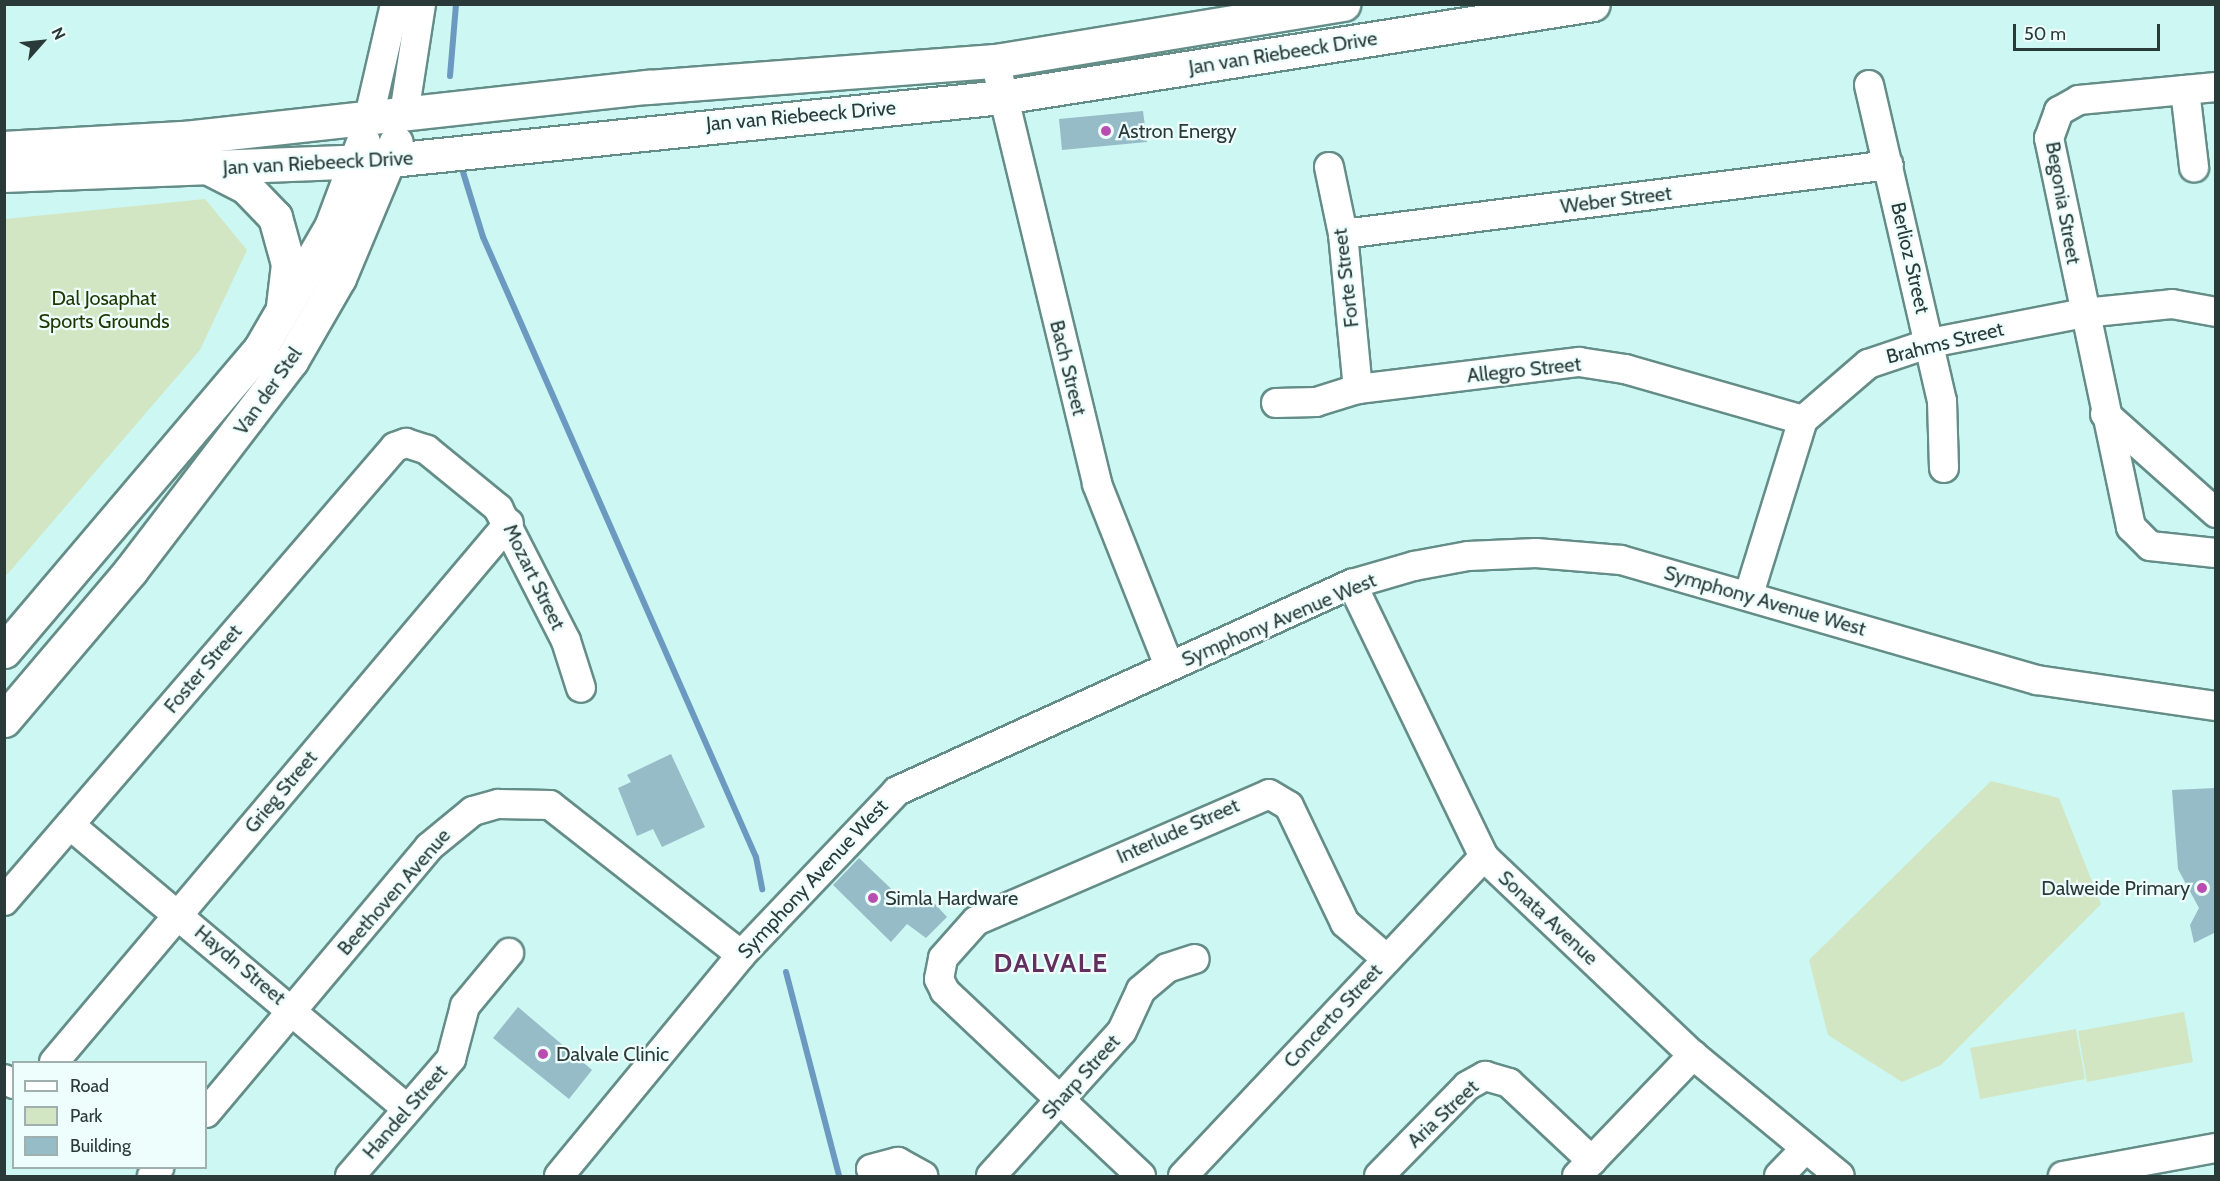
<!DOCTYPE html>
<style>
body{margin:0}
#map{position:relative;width:2220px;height:1181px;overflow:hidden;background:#ccf7f2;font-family:Cabin,sans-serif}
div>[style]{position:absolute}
.green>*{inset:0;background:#d3e6c3}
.stream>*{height:6px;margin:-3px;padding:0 3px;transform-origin:3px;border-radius:3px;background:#6b99c0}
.building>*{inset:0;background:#95bcc7}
.roads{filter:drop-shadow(2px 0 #658d88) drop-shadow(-2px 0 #658d88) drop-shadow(0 2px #658d88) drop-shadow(0 -2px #658d88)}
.minor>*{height:28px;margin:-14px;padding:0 14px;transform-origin:14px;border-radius:14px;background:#fff}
.major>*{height:33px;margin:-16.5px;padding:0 16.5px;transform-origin:16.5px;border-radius:16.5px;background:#fff}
.dots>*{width:16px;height:16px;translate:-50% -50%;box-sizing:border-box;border:3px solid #edfefc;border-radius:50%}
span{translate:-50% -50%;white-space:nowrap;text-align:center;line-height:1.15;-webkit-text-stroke:4.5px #edfefc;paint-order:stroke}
.street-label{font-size:20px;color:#293a38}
.poi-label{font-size:20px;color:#293a38}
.left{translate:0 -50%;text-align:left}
.right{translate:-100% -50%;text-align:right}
.park-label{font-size:20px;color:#1e3600}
.district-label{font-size:26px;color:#632f5e;font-weight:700;letter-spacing:1.5px}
.frame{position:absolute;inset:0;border:6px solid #293a38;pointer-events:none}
.legend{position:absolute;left:12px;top:1061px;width:195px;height:108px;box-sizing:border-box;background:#edfefc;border:2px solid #9fb0ae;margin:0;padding:8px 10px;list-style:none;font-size:18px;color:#293a38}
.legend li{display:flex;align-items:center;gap:12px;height:30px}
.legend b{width:30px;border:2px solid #9fb0ae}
.north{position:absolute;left:12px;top:12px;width:60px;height:60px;-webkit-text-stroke:4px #edfefc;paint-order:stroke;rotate:63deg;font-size:16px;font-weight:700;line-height:24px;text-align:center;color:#293a38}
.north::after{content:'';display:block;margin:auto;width:21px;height:27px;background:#293a38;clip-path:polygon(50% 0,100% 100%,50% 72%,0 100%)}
.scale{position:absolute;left:2013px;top:24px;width:147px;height:27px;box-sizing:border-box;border:3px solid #293a38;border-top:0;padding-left:8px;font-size:18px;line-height:21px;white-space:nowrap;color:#293a38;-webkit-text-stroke:4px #edfefc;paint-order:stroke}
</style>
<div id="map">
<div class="green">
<div style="clip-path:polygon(205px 199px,247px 250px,200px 350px,5px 577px,5px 219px)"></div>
<div style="clip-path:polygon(1991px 781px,2059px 798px,2101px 904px,1941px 1065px,1902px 1082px,1828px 1035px,1809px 960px)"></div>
<div style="clip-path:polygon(2184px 1012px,2193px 1062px,2087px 1082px,2078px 1031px)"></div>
<div style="clip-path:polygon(2076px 1029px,2085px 1079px,1980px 1099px,1970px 1048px)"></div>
</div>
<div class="stream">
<div style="left:450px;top:76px;width:72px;rotate:-85.2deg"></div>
<div style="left:463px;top:172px;width:68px;rotate:72.9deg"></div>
<div style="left:483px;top:237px;width:677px;rotate:66.24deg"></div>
<div style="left:756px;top:857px;width:33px;rotate:79deg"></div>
<div style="left:786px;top:972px;width:211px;rotate:75.4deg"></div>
</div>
<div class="building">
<div style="clip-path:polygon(1143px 111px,1147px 142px,1062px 150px,1059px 119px)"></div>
<div style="clip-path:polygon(671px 754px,705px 827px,662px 847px,653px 829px,637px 836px,618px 788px,631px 782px,627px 775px)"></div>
<div style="clip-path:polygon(2216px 788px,2216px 932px,2194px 943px,2190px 925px,2199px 908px,2178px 869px,2172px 790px)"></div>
<div style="clip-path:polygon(859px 858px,907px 904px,923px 891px,947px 917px,926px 938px,907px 924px,891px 942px,833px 885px)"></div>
<div style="clip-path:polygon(518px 1007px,592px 1070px,569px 1099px,493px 1038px)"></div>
</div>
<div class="roads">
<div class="minor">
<div style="left:995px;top:61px;width:435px;rotate:76.4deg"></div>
<div style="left:1097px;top:484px;width:196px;rotate:68.4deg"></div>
<div style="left:1869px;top:85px;width:324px;rotate:77deg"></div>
<div style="left:1942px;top:401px;width:67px;rotate:88.3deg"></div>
<div style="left:2216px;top:87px;width:138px;rotate:174.6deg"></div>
<div style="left:2079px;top:100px;width:23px;rotate:151deg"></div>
<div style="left:2059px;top:111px;width:29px;rotate:110deg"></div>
<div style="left:2049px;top:138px;width:398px;rotate:78.1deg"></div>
<div style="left:2131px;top:527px;width:27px;rotate:45deg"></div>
<div style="left:2150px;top:546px;width:66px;rotate:6.1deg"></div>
<div style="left:2185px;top:90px;width:78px;rotate:83.3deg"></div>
<div style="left:404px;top:114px;width:111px;rotate:-81.2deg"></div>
<div style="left:369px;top:117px;width:116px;rotate:-77deg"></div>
<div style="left:1329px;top:167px;width:68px;rotate:78.2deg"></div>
<div style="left:1343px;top:234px;width:156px;rotate:84.5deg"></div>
<div style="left:1343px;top:234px;width:550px;rotate:-7.2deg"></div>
<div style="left:1276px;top:403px;width:40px;rotate:-1.4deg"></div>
<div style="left:1316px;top:402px;width:44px;rotate:-17.2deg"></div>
<div style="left:1358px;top:389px;width:223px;rotate:-7deg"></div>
<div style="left:1579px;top:362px;width:47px;rotate:8.7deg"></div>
<div style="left:1625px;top:369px;width:185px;rotate:16deg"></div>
<div style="left:2105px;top:414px;width:149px;rotate:41.7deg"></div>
<div style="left:1352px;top:584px;width:303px;rotate:64.2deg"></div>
<div style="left:1484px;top:857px;width:288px;rotate:43.5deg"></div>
<div style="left:1693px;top:1055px;width:190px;rotate:39.5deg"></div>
<div style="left:1749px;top:594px;width:182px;rotate:-72.8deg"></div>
<div style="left:1803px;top:420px;width:86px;rotate:-40.7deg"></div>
<div style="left:1868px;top:364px;width:65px;rotate:-18.7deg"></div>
<div style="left:1930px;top:343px;width:157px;rotate:-11deg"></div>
<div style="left:2084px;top:313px;width:88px;rotate:-5.8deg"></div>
<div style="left:2172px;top:304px;width:45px;rotate:10.3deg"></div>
<div style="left:70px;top:825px;width:441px;rotate:40.1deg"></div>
<div style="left:4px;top:901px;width:599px;rotate:-49.26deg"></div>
<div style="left:395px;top:447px;width:12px;rotate:-20deg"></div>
<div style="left:406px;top:443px;width:22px;rotate:18deg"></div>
<div style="left:427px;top:450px;width:92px;rotate:39.2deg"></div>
<div style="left:498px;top:508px;width:149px;rotate:62.9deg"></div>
<div style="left:566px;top:641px;width:49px;rotate:72.3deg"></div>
<div style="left:54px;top:1062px;width:705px;rotate:-49.83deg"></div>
<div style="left:4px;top:1079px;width:11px;rotate:27deg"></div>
<div style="left:206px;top:1113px;width:347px;rotate:-50deg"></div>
<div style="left:429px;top:847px;width:57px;rotate:-39.3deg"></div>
<div style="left:473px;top:811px;width:26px;rotate:-16deg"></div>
<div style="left:498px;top:804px;width:52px;rotate:1.1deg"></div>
<div style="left:550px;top:805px;width:243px;rotate:38.1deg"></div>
<div style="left:871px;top:1169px;width:28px;rotate:-15deg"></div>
<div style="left:898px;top:1162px;width:29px;rotate:29deg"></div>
<div style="left:152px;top:1176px;width:11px;rotate:-49deg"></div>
<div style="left:350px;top:1176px;width:155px;rotate:-49.2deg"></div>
<div style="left:451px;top:1059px;width:55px;rotate:-75.2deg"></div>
<div style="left:465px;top:1006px;width:69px;rotate:-50.3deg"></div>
<div style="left:559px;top:1176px;width:286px;rotate:-50.5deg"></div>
<div style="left:741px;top:955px;width:226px;rotate:-46.4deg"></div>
<div style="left:897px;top:791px;width:500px;rotate:-24.5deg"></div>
<div style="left:1352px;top:584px;width:65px;rotate:-16.2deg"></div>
<div style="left:1414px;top:566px;width:55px;rotate:-10.5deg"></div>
<div style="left:1468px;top:556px;width:68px;rotate:-2.5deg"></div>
<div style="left:1536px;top:553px;width:85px;rotate:4.7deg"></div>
<div style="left:1621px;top:560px;width:433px;rotate:16.1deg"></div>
<div style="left:2037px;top:680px;width:181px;rotate:8.3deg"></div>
<div style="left:991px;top:1176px;width:195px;rotate:-47.9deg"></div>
<div style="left:1122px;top:1031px;width:45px;rotate:-65.1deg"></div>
<div style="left:1141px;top:990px;width:34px;rotate:-40deg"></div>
<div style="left:1167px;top:968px;width:29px;rotate:-18deg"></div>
<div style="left:1141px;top:1176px;width:270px;rotate:-136.7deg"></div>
<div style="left:945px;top:991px;width:13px;rotate:-117deg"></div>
<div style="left:939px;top:979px;width:21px;rotate:-79deg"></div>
<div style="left:943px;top:958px;width:50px;rotate:-48.3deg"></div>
<div style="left:976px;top:921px;width:319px;rotate:-23.4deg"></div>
<div style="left:1269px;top:794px;width:23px;rotate:31deg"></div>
<div style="left:1289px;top:806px;width:130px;rotate:64.4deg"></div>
<div style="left:1345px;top:923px;width:55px;rotate:40.6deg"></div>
<div style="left:1183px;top:1176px;width:439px;rotate:-46.7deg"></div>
<div style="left:1379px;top:1176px;width:126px;rotate:-45.6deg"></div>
<div style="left:1467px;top:1086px;width:21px;rotate:-29deg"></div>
<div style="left:1485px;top:1076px;width:25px;rotate:16deg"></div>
<div style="left:1509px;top:1083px;width:114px;rotate:43.2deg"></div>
<div style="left:1577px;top:1176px;width:168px;rotate:-46.2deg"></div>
<div style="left:1779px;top:1176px;width:37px;rotate:-46deg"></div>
<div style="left:2063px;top:1176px;width:156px;rotate:-10.4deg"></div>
</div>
<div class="major">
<div style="left:4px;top:148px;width:179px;rotate:-3.2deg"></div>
<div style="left:183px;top:138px;width:468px;rotate:-6.3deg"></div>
<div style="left:648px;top:87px;width:348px;rotate:-4.3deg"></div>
<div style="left:995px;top:61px;width:353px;rotate:-9.3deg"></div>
<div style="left:211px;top:169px;width:39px;rotate:27deg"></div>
<div style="left:246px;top:187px;width:42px;rotate:46deg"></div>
<div style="left:275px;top:217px;width:49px;rotate:74.5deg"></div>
<div style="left:288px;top:264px;width:42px;rotate:96.8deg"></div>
<div style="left:4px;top:175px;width:387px;rotate:-2.2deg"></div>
<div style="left:391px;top:160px;width:614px;rotate:-5.89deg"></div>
<div style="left:1002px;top:97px;width:598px;rotate:-8.94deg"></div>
<div style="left:4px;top:651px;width:396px;rotate:-49.7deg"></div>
<div style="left:260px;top:349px;width:141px;rotate:-59.8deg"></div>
<div style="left:331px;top:227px;width:91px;rotate:-69.4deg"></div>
<div style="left:4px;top:720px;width:197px;rotate:-49.7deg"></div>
<div style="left:131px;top:570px;width:263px;rotate:-52.6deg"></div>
<div style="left:291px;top:361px;width:96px;rotate:-60deg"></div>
<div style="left:339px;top:278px;width:147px;rotate:-67.3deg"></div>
</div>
</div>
<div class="dots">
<div style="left:1106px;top:131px;background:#b94eb0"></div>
<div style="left:2202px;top:888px;background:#b94eb0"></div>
<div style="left:873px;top:898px;background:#b94eb0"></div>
<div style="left:543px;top:1054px;background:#b94eb0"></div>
</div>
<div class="street-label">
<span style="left:1283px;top:53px;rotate:-9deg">Jan van Riebeeck Drive</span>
<span style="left:801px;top:116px;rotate:-5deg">Jan van Riebeeck Drive</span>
<span style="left:318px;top:163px;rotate:-3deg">Jan van Riebeeck Drive</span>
<span style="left:1616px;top:200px;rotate:-7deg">Weber Street</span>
<span style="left:2063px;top:203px;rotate:80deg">Begonia Street</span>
<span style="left:1910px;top:258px;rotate:77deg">Berlioz Street</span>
<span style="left:1346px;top:278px;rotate:-97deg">Forte Street</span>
<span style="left:1945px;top:343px;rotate:-14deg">Brahms Street</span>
<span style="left:1068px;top:368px;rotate:76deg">Bach Street</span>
<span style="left:1524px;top:370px;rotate:-6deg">Allegro Street</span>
<span style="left:268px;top:391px;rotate:-55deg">Van der Stel</span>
<span style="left:534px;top:577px;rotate:64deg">Mozart Street</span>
<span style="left:1765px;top:601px;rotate:16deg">Symphony Avenue West</span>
<span style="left:1279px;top:620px;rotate:-23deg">Symphony Avenue West</span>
<span style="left:203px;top:669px;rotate:-50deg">Foster Street</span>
<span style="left:281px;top:792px;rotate:-50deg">Grieg Street</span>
<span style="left:1178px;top:831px;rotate:-24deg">Interlude Street</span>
<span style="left:813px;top:879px;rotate:-47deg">Symphony Avenue West</span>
<span style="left:394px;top:892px;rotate:-49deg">Beethoven Avenue</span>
<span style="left:1548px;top:918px;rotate:43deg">Sonata Avenue</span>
<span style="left:240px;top:965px;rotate:40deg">Haydn Street</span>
<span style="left:1333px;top:1016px;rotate:-47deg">Concerto Street</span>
<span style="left:1081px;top:1077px;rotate:-48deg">Sharp Street</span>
<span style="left:405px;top:1112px;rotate:-49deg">Handel Street</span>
<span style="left:1443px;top:1114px;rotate:-43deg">Aria Street</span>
</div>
<div class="poi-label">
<span class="left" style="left:1118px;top:131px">Astron Energy</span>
<span class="right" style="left:2190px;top:888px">Dalweide Primary</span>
<span class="left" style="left:885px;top:898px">Simla Hardware</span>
<span class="left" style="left:556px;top:1054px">Dalvale Clinic</span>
</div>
<div class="park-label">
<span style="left:104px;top:310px">Dal Josaphat<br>Sports Grounds</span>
</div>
<div class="district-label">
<span style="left:1051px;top:964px">DALVALE</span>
</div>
<div class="frame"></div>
<ul class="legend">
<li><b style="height:8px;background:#fff"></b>Road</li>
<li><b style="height:16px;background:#d3e6c3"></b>Park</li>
<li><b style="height:16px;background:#95bcc7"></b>Building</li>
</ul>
<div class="north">N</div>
<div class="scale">50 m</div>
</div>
